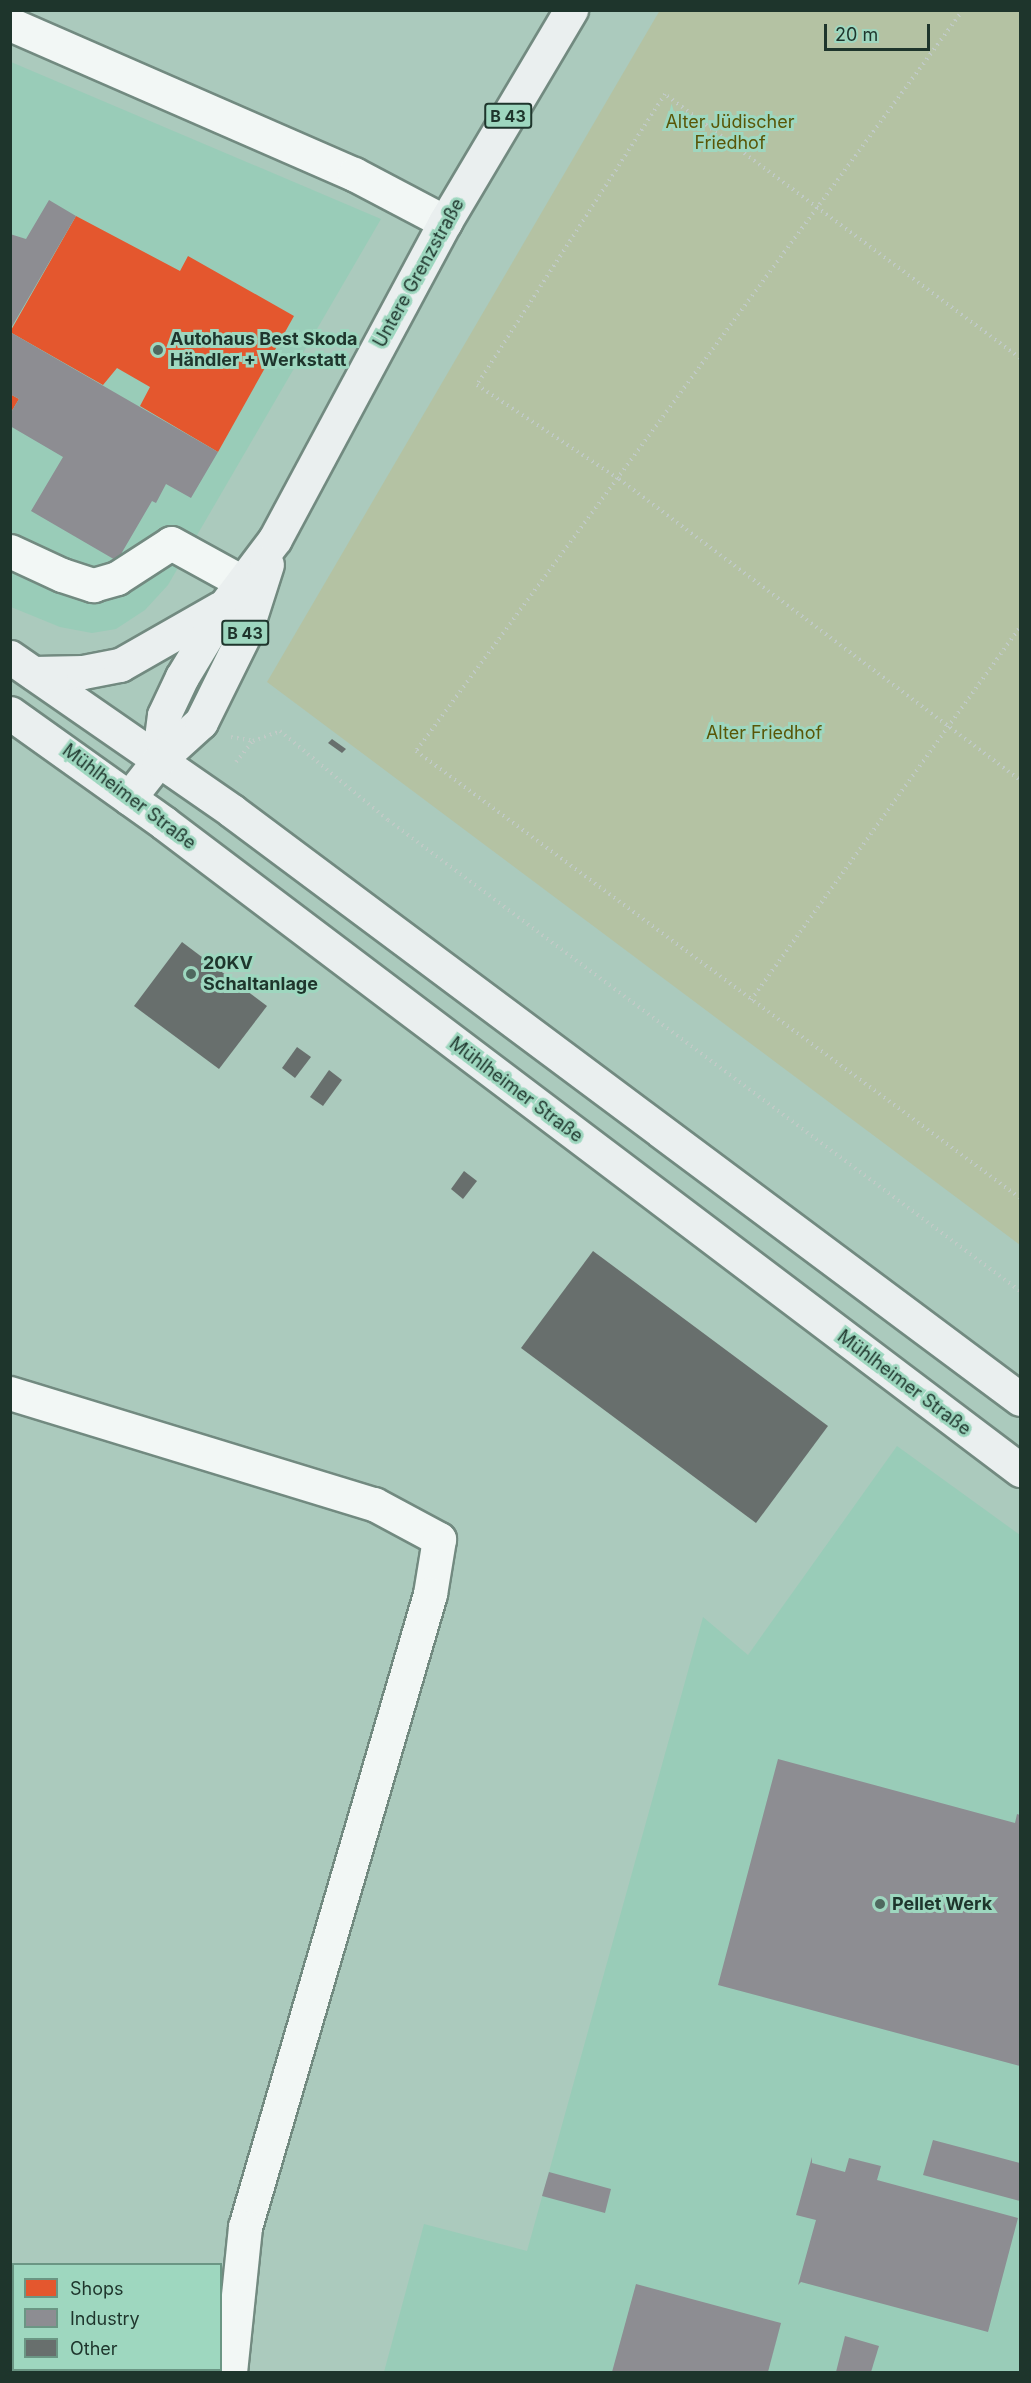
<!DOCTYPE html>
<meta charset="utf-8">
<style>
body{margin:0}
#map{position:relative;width:1031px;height:2383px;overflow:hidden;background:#abcabd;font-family:Inter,sans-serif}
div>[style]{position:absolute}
.built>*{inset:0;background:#99ccb8}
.green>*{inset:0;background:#b4c2a3}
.shops>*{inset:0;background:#e4572e}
.industry>*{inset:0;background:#8d8d92}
.building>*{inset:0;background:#686f6d}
.path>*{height:4px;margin-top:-2px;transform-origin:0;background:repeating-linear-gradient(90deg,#c0cac6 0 1.5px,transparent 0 6px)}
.roads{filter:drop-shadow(2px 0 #728a80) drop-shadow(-2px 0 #728a80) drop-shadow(0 2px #728a80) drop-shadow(0 -2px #728a80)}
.minor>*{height:33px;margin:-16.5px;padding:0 16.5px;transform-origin:16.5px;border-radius:16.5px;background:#f2f7f5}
.major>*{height:33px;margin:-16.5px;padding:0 16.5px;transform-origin:16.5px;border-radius:16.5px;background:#eaefef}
.dots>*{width:16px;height:16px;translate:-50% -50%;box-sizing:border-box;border:3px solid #9ed7bf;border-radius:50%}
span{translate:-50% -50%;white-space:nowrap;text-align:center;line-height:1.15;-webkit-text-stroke:6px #9ed7bf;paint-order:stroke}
.shield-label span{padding:2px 4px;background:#9ed7bf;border:2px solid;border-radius:4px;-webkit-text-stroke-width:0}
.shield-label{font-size:16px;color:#1e352c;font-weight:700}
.park-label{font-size:18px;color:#595607}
.street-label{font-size:18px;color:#1e352c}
.poi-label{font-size:18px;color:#1e352c;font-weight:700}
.left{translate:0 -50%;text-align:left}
.frame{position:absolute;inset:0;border:12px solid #1e352c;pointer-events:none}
.legend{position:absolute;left:12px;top:2263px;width:210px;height:108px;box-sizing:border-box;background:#9ed7bf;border:2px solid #6b9684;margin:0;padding:8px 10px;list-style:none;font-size:18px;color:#1e352c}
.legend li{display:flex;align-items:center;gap:12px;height:30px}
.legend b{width:30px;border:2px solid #6b9684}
.scale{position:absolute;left:824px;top:24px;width:106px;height:27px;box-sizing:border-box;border:3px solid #1e352c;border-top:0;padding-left:8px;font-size:18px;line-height:21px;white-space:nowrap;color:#1e352c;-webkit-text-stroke:4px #9ed7bf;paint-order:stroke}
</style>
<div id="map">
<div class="built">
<div style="clip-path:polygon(11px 62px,381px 219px,168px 585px,145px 610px,116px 629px,92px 633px,60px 627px,11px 607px)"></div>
<div style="clip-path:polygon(897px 1446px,1020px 1535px,1020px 2372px,384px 2372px,424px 2224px,527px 2251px,703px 1617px,748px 1655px)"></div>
</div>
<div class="green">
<div style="clip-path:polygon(660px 10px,1020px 11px,1020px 1245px,267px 682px)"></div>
</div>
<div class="shops">
<div style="clip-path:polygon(76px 216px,180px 271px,188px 256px,294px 316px,218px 452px,140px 406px,150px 387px,117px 368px,103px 385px,10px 332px)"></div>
<div style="clip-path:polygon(10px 394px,19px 399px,10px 414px)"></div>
</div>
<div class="industry">
<div style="clip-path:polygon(49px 200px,76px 216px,10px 330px,10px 234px,26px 239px)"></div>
<div style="clip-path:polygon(10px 332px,218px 452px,191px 498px,166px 484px,156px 503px,152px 501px,117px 561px,31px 511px,63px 457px,10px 426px,10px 414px,19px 399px,10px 394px)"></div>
<div style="clip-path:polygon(778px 1759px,1015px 1823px,1017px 1814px,1020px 1815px,1020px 2066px,718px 1985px)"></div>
<div style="clip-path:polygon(933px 2140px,1020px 2163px,1020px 2201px,923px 2175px)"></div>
<div style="clip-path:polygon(812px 2157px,812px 2163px,845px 2172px,849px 2158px,881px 2166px,877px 2180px,1018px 2218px,988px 2332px,801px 2282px,798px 2285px,816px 2220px,796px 2215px)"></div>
<div style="clip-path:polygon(549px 2172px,611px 2189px,605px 2213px,542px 2196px)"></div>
<div style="clip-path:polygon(636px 2284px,781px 2323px,768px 2372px,612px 2372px)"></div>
<div style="clip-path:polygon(845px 2336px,879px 2346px,871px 2372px,836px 2372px)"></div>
</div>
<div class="building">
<div style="clip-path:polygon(332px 739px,346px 749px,342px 753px,328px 743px)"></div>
<div style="clip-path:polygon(182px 942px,267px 1006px,219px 1069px,134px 1006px)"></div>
<div style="clip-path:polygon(297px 1047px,311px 1057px,295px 1078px,282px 1068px)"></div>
<div style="clip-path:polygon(329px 1070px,342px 1080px,323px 1106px,310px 1097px)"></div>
<div style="clip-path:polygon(464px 1171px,477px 1181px,463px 1199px,451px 1189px)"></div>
<div style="clip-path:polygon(593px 1251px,828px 1426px,756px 1523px,521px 1348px)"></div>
</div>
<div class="path">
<div style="left:963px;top:10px;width:921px;rotate:126.43deg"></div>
<div style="left:416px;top:751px;width:751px;rotate:36.5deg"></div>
<div style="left:1020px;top:358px;width:442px;rotate:-143.4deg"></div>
<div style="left:665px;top:94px;width:346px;rotate:122.9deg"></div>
<div style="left:477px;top:385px;width:170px;rotate:33.5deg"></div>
<div style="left:619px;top:479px;width:501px;rotate:36.89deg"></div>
<div style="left:231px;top:737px;width:22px;rotate:10deg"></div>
<div style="left:253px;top:741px;width:29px;rotate:-20deg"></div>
<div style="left:280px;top:731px;width:140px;rotate:39.5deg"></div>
<div style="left:388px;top:820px;width:788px;rotate:36.7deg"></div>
<div style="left:236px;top:762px;width:27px;rotate:-51deg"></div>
<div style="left:751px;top:1000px;width:460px;rotate:-54.2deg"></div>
</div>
<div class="roads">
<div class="minor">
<div style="left:10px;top:24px;width:375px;rotate:23.6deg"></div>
<div style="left:354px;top:174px;width:103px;rotate:27.8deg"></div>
<div style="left:10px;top:551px;width:57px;rotate:24.8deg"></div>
<div style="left:62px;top:575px;width:33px;rotate:18deg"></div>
<div style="left:93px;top:585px;width:25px;rotate:-16deg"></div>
<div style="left:117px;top:578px;width:64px;rotate:-32.9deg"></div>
<div style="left:171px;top:543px;width:81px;rotate:28.8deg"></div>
<div style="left:10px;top:1393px;width:381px;rotate:17deg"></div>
<div style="left:374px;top:1504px;width:74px;rotate:28.3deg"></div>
<div style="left:439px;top:1539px;width:56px;rotate:99.3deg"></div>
<div style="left:430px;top:1594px;width:659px;rotate:106.29deg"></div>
<div style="left:245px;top:2227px;width:146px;rotate:95.9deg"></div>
</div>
<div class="major">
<div style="left:10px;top:657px;width:270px;rotate:34.7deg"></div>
<div style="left:232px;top:811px;width:983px;rotate:36.73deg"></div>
<div style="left:34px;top:673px;width:49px;rotate:-1.2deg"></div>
<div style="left:83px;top:672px;width:38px;rotate:-11deg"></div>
<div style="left:120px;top:665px;width:115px;rotate:-29.7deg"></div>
<div style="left:10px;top:713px;width:189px;rotate:35.5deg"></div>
<div style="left:164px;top:823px;width:1073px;rotate:37.08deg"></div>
<div style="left:158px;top:761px;width:46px;rotate:-82.6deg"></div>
<div style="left:164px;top:715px;width:42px;rotate:-64.7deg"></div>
<div style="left:182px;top:677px;width:85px;rotate:-58.9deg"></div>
<div style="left:226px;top:604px;width:81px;rotate:-53deg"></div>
<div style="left:275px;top:539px;width:360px;rotate:-61.8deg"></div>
<div style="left:445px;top:222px;width:247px;rotate:-59.3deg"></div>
<div style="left:129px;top:798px;width:47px;rotate:-51.9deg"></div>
<div style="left:158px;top:761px;width:58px;rotate:-42.2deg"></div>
<div style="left:201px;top:722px;width:99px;rotate:-63.7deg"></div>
<div style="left:245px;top:633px;width:72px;rotate:-72.3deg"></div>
</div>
</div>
<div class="dots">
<div style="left:158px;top:350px;background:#4f695f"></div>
<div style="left:191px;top:974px;background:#4f695f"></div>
<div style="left:880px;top:1904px;background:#4f695f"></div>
</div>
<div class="shield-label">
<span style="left:508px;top:116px">B 43</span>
<span style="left:245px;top:633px">B 43</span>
</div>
<div class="park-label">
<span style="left:730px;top:133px">Alter Jüdischer<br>Friedhof</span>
<span style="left:764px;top:733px">Alter Friedhof</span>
</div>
<div class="street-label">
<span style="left:419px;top:273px;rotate:-61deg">Untere Grenzstraße</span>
<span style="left:129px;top:797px;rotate:37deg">Mühlheimer Straße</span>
<span style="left:516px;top:1090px;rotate:37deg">Mühlheimer Straße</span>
<span style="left:904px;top:1383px;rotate:37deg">Mühlheimer Straße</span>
</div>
<div class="poi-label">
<span class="left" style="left:170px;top:350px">Autohaus Best Skoda<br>Händler + Werkstatt</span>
<span class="left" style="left:203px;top:974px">20KV<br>Schaltanlage</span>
<span class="left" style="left:892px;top:1904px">Pellet Werk</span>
</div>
<div class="frame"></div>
<ul class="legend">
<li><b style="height:16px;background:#e4572e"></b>Shops</li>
<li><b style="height:16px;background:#8d8d92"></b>Industry</li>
<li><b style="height:16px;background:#686f6d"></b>Other</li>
</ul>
<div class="scale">20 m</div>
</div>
